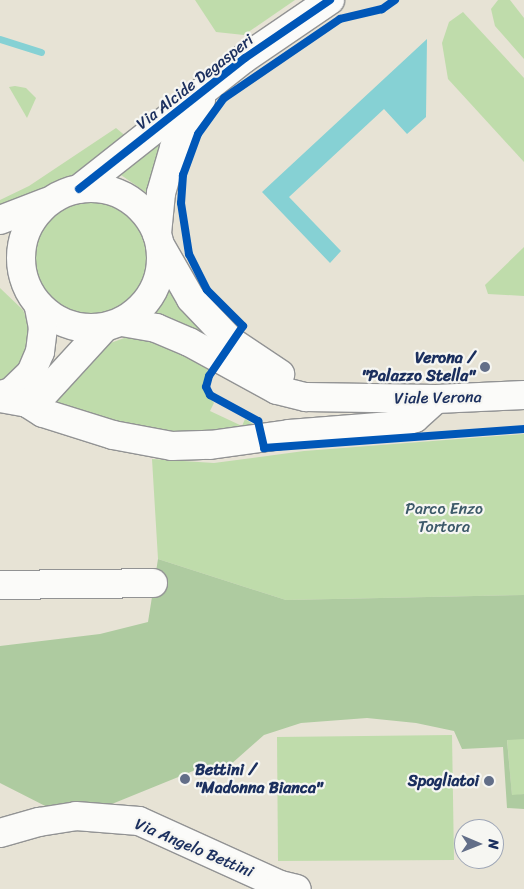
<!DOCTYPE html>
<style>
body{margin:0}
#map{position:relative;width:524px;height:889px;overflow:hidden;background:#e7e3d5;font-family:Sriracha,sans-serif}
div>[style]{position:absolute}
.green>*{inset:0;background:#bfdcab}
.round{border-radius:50%}
.forest>*{inset:0;background:#aecba0}
.water>*{inset:0;background:#86d1d4}
.stream>*{height:7px;margin:-3.5px;padding:0 3.5px;transform-origin:3.5px;border-radius:3.5px;background:#86d1d4}
.roads{filter:drop-shadow(1px 0 #929394) drop-shadow(-1px 0 #929394) drop-shadow(0 1px #929394) drop-shadow(0 -1px #929394)}
.minor>*{height:28px;margin:-14px;padding:0 14px;transform-origin:14px;border-radius:14px;background:#fbfbf9}
.major>*{height:28px;margin:-14px;padding:0 14px;transform-origin:14px;border-radius:14px;background:#fbfbf9}
.major>.ring{margin:-14px;padding:0;box-sizing:content-box;background:none;border:28px solid #fbfbf9;border-radius:50%}
.cycleway>*{height:8px;margin:-4px;padding:0 4px;transform-origin:4px;border-radius:4px;background:#0057b8}
.dots>*{width:14px;height:14px;translate:-50% -50%;box-sizing:border-box;border:2px solid #f6f6f2;border-radius:50%}
span{translate:-50% -50%;white-space:nowrap;text-align:center;line-height:1.15;-webkit-text-stroke:4.5px #f6f6f2;paint-order:stroke}
.street-label{font-size:16px;color:#1b2f5e}
.poi-label{font-size:16px;color:#1b2f5e;font-weight:700}
.right{translate:-100% -50%;text-align:right}
.left{translate:0 -50%;text-align:left}
.park-label{font-size:16px;color:#3c5969}
.north{position:absolute;left:454px;top:819px;width:50px;height:50px;box-sizing:border-box;background:#f6f6f2;border:1px solid #9ea6b7;border-radius:50%;rotate:91deg;font-size:14px;font-weight:700;line-height:20px;text-align:center;color:#1b2f5e}
.north::after{content:'';display:block;margin:auto;width:18px;height:22px;background:#626e88;clip-path:polygon(50% 0,100% 100%,50% 72%,0 100%)}
</style>
<div id="map">
<div class="green">
<div style="clip-path:polygon(195px 0,295px 0,244px 35px,216px 32px)"></div>
<div style="clip-path:polygon(498px 0,510px 0,524px 18px,524px 59px,495px 26px,491px 9px)"></div>
<div style="clip-path:polygon(463px 12px,524px 78px,524px 162px,448px 79px,442px 43px,449px 22px)"></div>
<div style="clip-path:polygon(15px 86px,26px 88px,36px 98px,27px 118px,9px 87px)"></div>
<div style="clip-path:polygon(116px 128px,128px 138px,80px 171px,0 213px,0 200px,29px 186px)"></div>
<div style="clip-path:polygon(156px 143px,163px 148px,151px 196px,121px 175px)"></div>
<div class="round" style="left:35px;top:202px;width:112px;height:112px"></div>
<div style="clip-path:polygon(524px 247px,524px 296px,488px 294px,485px 285px)"></div>
<div style="clip-path:polygon(0 288px,23px 310px,34px 335px,22px 370px,0 383px)"></div>
<div style="clip-path:polygon(171px 288px,222px 344px,155px 315px)"></div>
<div style="clip-path:polygon(145px 335px,210px 364px,202px 388px,214px 403px,210px 411px,242px 426px,245px 419px,253px 424px,254px 431px,175px 440px,45px 409px,102px 346px,130px 336px)"></div>
<div style="clip-path:polygon(524px 434px,524px 595px,286px 600px,158px 559px,152px 459px,214px 463px,304px 451px)"></div>
<div style="clip-path:polygon(452px 735px,454px 860px,278px 861px,277px 737px)"></div>
<div style="clip-path:polygon(507px 739px,524px 739px,524px 794px,512px 796px)"></div>
</div>
<div class="forest">
<div style="clip-path:polygon(158px 559px,286px 600px,524px 595px,524px 739px,507px 740px,512px 795px,524px 794px,524px 809px,507px 808px,503px 747px,462px 749px,454px 731px,416px 723px,367px 718px,301px 723px,264px 735px,230px 765px,198px 769px,102px 808px,63px 815px,0 783px,0 646px,100px 634px,148px 622px)"></div>
</div>
<div class="water">
<div style="clip-path:polygon(427px 39px,426px 117px,407px 134px,384px 109px,289px 197px,341px 251px,330px 263px,262px 192px)"></div>
</div>
<div class="stream">
<div style="left:0;top:39px;width:43px;rotate:17.6deg"></div>
</div>
<div class="roads">
<div class="minor">
<div style="left:79px;top:189px;width:211px;rotate:-38.3deg"></div>
<div style="left:245px;top:58px;width:103px;rotate:-34.3deg"></div>
<div style="left:157px;top:234px;width:41px;rotate:-84.4deg"></div>
<div style="left:161px;top:193px;width:47px;rotate:-73.9deg"></div>
<div style="left:174px;top:148px;width:55px;rotate:-60.6deg"></div>
<div style="left:0;top:585px;width:153px;rotate:-0.7deg"></div>
<div style="left:0;top:833px;width:41px;rotate:-15.8deg"></div>
<div style="left:39px;top:822px;width:37px;rotate:-9deg"></div>
<div style="left:76px;top:816px;width:63px;rotate:4.5deg"></div>
<div style="left:139px;top:821px;width:155px;rotate:24.4deg"></div>
<div style="left:280px;top:885px;width:17px;rotate:13deg"></div>
</div>
<div class="major">
<div class="ring" style="left:21px;top:188px;width:112px;height:112px"></div>
<div style="left:0;top:220px;width:50px;rotate:-21deg"></div>
<div style="left:160px;top:245px;width:62px;rotate:60.1deg"></div>
<div style="left:191px;top:299px;width:59px;rotate:46.4deg"></div>
<div style="left:232px;top:342px;width:58px;rotate:33.7deg"></div>
<div style="left:122px;top:322px;width:35px;rotate:10deg"></div>
<div style="left:156px;top:328px;width:36px;rotate:23deg"></div>
<div style="left:189px;top:342px;width:100px;rotate:28.6deg"></div>
<div style="left:277px;top:390px;width:30px;rotate:14deg"></div>
<div style="left:306px;top:397px;width:130px;rotate:0.9deg"></div>
<div style="left:436px;top:399px;width:88px;rotate:-2.6deg"></div>
<div style="left:0;top:395px;width:11px;rotate:-15deg"></div>
<div style="left:11px;top:392px;width:28px;rotate:-44deg"></div>
<div style="left:31px;top:373px;width:23px;rotate:-67deg"></div>
<div style="left:40px;top:352px;width:24px;rotate:-83deg"></div>
<div style="left:43px;top:328px;width:21px;rotate:-101deg"></div>
<div style="left:0;top:398px;width:27px;rotate:10deg"></div>
<div style="left:27px;top:403px;width:13px;rotate:-18deg"></div>
<div style="left:39px;top:399px;width:96px;rotate:-47.5deg"></div>
<div style="left:27px;top:403px;width:19px;rotate:32deg"></div>
<div style="left:43px;top:413px;width:73px;rotate:17.4deg"></div>
<div style="left:113px;top:435px;width:60px;rotate:10.6deg"></div>
<div style="left:172px;top:446px;width:38px;rotate:-2deg"></div>
<div style="left:210px;top:445px;width:80px;rotate:-7.9deg"></div>
<div style="left:289px;top:434px;width:102px;rotate:-4.5deg"></div>
<div style="left:391px;top:426px;width:25px;rotate:-18deg"></div>
<div style="left:415px;top:418px;width:28px;rotate:-42deg"></div>
</div>
</div>
<div class="cycleway">
<div style="left:395px;top:0;width:16px;rotate:145deg"></div>
<div style="left:382px;top:9px;width:43px;rotate:166.6deg"></div>
<div style="left:340px;top:19px;width:140px;rotate:145.7deg"></div>
<div style="left:224px;top:98px;width:44px;rotate:125.8deg"></div>
<div style="left:198px;top:134px;width:44px;rotate:110.1deg"></div>
<div style="left:183px;top:175px;width:28px;rotate:94deg"></div>
<div style="left:181px;top:203px;width:52px;rotate:81.1deg"></div>
<div style="left:189px;top:254px;width:40px;rotate:63.4deg"></div>
<div style="left:207px;top:290px;width:51px;rotate:45deg"></div>
<div style="left:243px;top:326px;width:60px;rotate:124.2deg"></div>
<div style="left:209px;top:376px;width:11px;rotate:105deg"></div>
<div style="left:206px;top:387px;width:9px;rotate:63deg"></div>
<div style="left:210px;top:395px;width:55px;rotate:28.4deg"></div>
<div style="left:258px;top:421px;width:28px;rotate:77deg"></div>
<div style="left:264px;top:448px;width:261px;rotate:-4.2deg"></div>
<div style="left:79px;top:189px;width:211px;rotate:-38.3deg"></div>
<div style="left:245px;top:58px;width:103px;rotate:-34.3deg"></div>
</div>
<div class="dots">
<div style="left:485px;top:367px;background:#626e88"></div>
<div style="left:185px;top:779px;background:#626e88"></div>
<div style="left:489px;top:781px;background:#626e88"></div>
</div>
<div class="street-label">
<span style="left:195px;top:82px;rotate:-38deg">Via Alcide Degasperi</span>
<span style="left:438px;top:398px;rotate:-1deg">Viale Verona</span>
<span style="left:194px;top:848px;rotate:23deg">Via Angelo Bettini</span>
</div>
<div class="poi-label">
<span class="right" style="left:475px;top:367px">Verona /<br>"Palazzo Stella"</span>
<span class="left" style="left:195px;top:779px">Bettini /<br>"Madonna Bianca"</span>
<span class="right" style="left:479px;top:781px">Spogliatoi</span>
</div>
<div class="park-label">
<span style="left:444px;top:518px">Parco Enzo<br>Tortora</span>
</div>
<div class="north">N</div>
</div>
